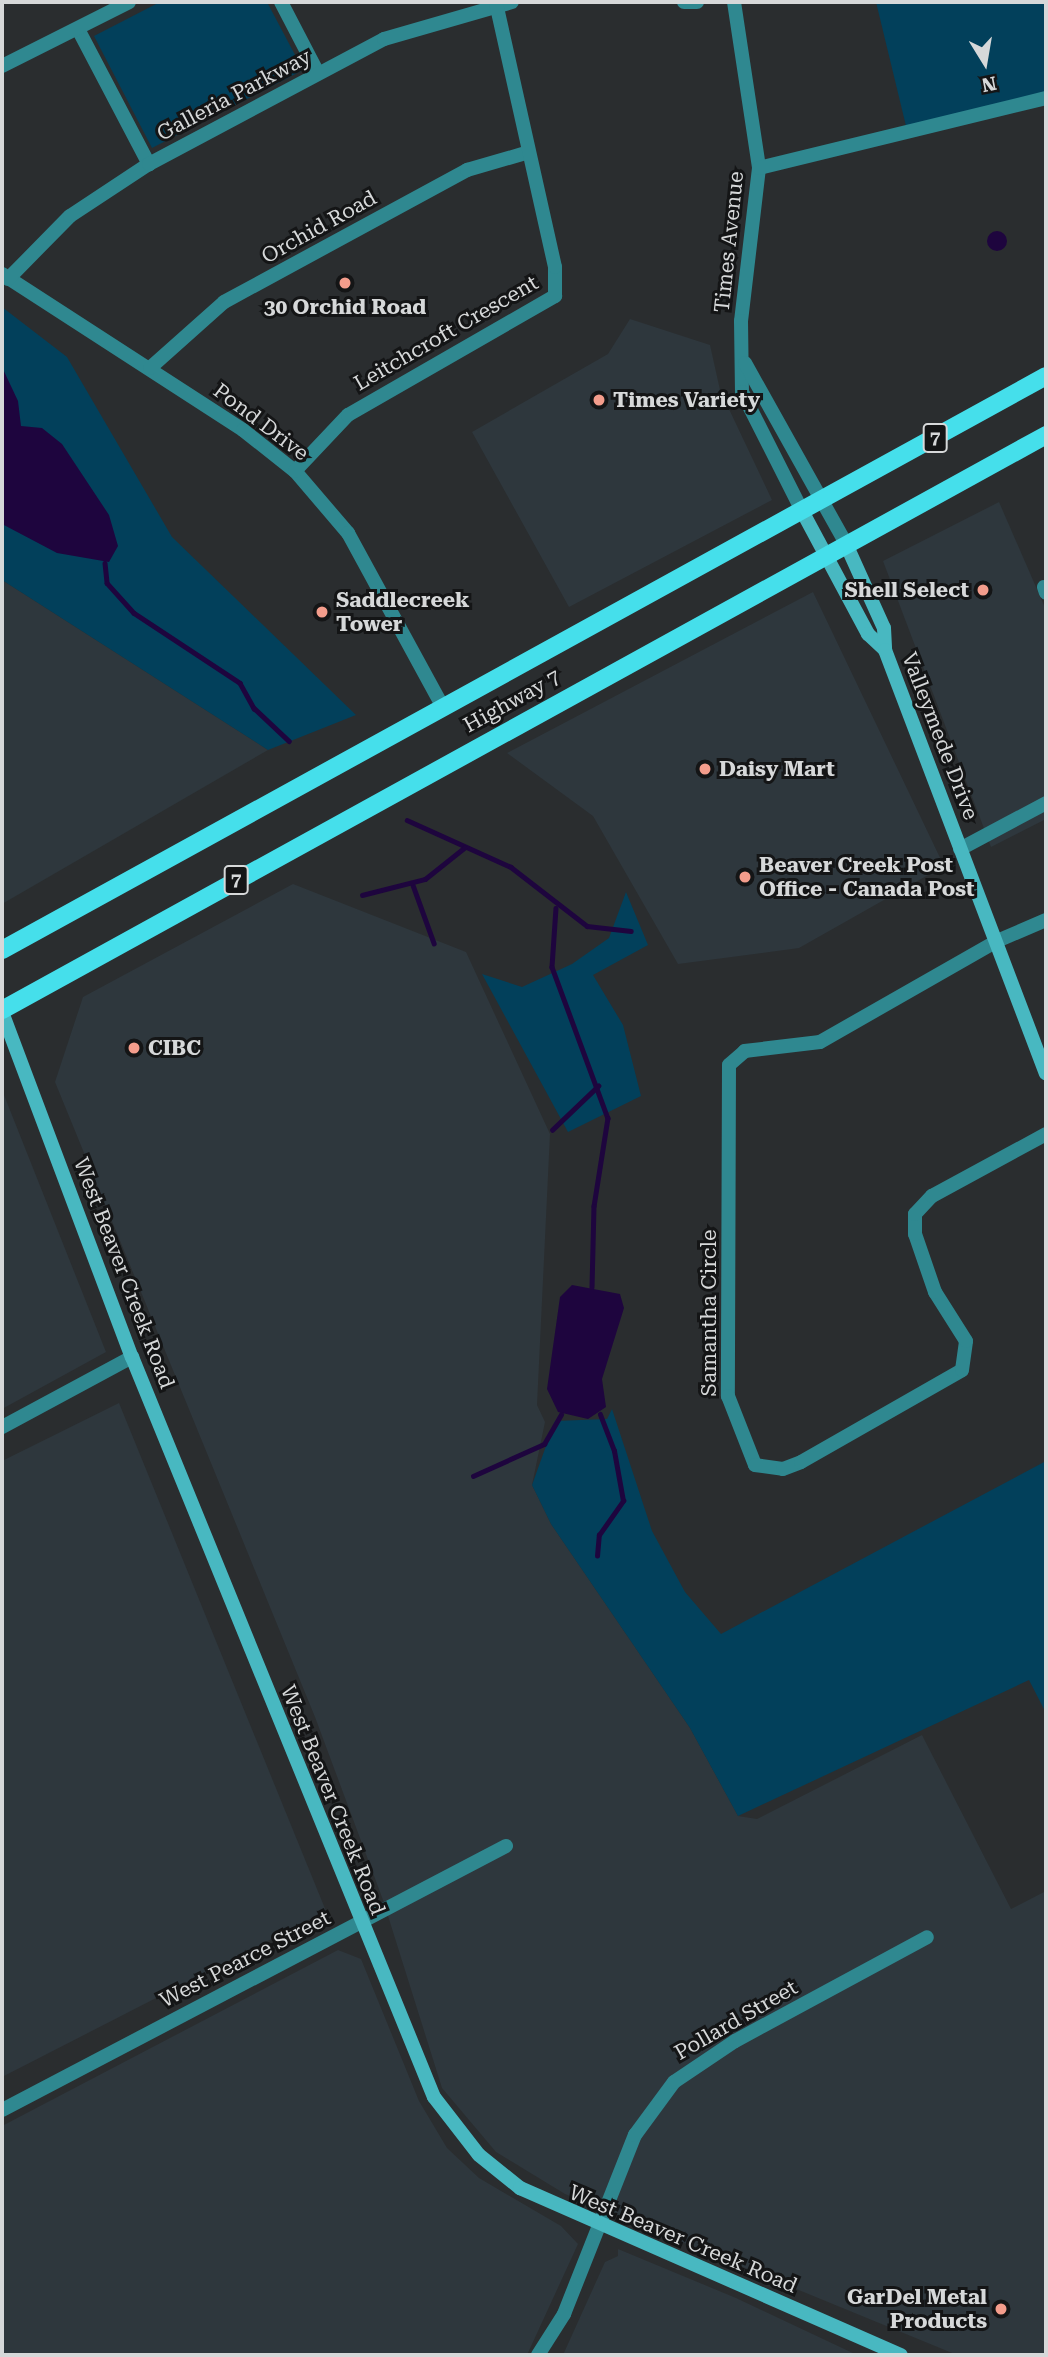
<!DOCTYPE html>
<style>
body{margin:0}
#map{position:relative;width:1048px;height:2357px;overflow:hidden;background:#2a2d2f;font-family:"Roboto Serif",serif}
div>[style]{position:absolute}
.built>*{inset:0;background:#2e373d}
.green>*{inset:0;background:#02405b}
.water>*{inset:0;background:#1e053e}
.round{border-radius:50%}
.stream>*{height:4.5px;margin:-2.25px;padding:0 2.25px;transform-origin:2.25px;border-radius:2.25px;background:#1e053e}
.street>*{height:14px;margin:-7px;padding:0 7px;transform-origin:7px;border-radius:7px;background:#2f8890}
.secondary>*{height:14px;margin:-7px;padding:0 7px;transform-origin:7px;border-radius:7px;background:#48b8c1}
.primary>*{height:18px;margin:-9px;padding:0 9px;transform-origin:9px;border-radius:9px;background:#45dfeb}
.dots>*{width:19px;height:19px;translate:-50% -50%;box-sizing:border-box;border:4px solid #141516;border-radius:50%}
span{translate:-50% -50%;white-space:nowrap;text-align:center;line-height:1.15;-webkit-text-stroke:6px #141516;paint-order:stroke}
.shield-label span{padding:2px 5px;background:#141516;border:2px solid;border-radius:5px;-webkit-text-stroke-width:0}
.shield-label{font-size:19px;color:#d6d8d9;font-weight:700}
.street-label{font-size:21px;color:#d6d8d9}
.poi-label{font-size:21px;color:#d6d8d9;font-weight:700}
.left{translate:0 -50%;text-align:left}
.right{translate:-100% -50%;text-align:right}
.frame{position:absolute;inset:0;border:4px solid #d6d8d9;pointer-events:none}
.north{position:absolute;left:950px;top:28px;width:70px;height:70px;-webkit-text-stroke:5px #141516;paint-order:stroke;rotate:169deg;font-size:19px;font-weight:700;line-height:28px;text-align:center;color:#d6d8d9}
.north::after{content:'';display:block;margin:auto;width:24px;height:32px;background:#d6d8d9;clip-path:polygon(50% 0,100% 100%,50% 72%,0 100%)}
</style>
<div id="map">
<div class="built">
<div style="clip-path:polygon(630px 319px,710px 345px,720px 390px,772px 500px,569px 607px,472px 432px,608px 354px)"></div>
<div style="clip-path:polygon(999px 502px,1046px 610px,1046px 819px,991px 847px,883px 561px)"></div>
<div style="clip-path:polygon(2px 580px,268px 750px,2px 904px)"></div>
<div style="clip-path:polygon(813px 592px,944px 866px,799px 948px,678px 964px,593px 816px,507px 753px)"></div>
<div style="clip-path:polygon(293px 884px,466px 952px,550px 1134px,537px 1405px,545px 1422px,532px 1485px,551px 1524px,690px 1728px,738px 1816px,757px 1819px,922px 1735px,1011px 1909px,1046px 1891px,1046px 2355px,957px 2355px,565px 2194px,496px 2152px,442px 2088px,383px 1900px,315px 1717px,55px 1082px,83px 997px)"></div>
<div style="clip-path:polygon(2px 1090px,106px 1352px,2px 1409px)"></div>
<div style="clip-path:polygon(119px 1403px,326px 1911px,2px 2077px,2px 1461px)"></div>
<div style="clip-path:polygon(338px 1950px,361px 1959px,419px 2101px,447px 2148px,479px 2178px,561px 2226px,578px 2244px,527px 2355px,2px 2355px,2px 2126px)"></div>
<div style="clip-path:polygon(618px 2249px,736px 2298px,857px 2355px,563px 2355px,605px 2262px,618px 2256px)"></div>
</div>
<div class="green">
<div style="clip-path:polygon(160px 2px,267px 2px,303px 70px,152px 148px,94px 36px)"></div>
<div style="clip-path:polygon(876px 2px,1046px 2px,1046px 92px,906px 126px)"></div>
<div style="clip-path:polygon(2px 307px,67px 357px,172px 537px,356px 715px,268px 750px,2px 580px)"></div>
<div style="clip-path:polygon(626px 892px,648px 945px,593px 975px,623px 1025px,641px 1096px,568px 1132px,482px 974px,522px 987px,572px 964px,609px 938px)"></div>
<div style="clip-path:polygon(612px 1409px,652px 1531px,685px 1592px,721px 1634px,1046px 1461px,1046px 1713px,1029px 1680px,738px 1816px,690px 1728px,551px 1524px,532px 1485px,555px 1421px,607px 1419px)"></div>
</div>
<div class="water">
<div class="round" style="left:987px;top:231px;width:20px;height:20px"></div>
<div style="clip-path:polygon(2px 367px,18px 401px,21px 426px,42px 428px,62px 444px,109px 515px,118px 546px,109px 562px,57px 553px,2px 524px)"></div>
<div style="clip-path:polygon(572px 1285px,620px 1294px,624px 1308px,602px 1379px,606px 1407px,588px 1419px,558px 1412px,547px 1389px,560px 1297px)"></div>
</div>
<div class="stream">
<div style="left:105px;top:563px;width:20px;rotate:84deg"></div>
<div style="left:107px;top:583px;width:40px;rotate:48deg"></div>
<div style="left:134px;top:613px;width:127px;rotate:33.4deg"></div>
<div style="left:240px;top:683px;width:29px;rotate:61deg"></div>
<div style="left:254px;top:708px;width:48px;rotate:43.3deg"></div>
<div style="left:407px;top:820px;width:114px;rotate:24.3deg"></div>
<div style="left:511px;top:867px;width:96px;rotate:37.8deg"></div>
<div style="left:587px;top:926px;width:44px;rotate:6.5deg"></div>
<div style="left:413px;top:885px;width:62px;rotate:70.1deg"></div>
<div style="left:362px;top:895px;width:65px;rotate:-14.3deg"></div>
<div style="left:425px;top:879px;width:50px;rotate:-38.5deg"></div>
<div style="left:556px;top:908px;width:59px;rotate:93.9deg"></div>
<div style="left:552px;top:967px;width:161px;rotate:69.7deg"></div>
<div style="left:608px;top:1118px;width:89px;rotate:99deg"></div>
<div style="left:594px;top:1206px;width:81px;rotate:91.4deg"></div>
<div style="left:552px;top:1130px;width:64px;rotate:-43.7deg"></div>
<div style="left:473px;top:1476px;width:78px;rotate:-24.3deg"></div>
<div style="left:544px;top:1444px;width:34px;rotate:-60deg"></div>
<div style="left:597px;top:1556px;width:21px;rotate:-85deg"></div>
<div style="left:599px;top:1535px;width:42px;rotate:-54.8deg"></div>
<div style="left:623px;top:1501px;width:51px;rotate:-100.2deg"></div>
<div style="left:614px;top:1451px;width:39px;rotate:-111deg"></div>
</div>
<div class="street">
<div style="left:281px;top:2px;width:80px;rotate:62.5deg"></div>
<div style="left:684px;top:2px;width:13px"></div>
<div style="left:734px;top:2px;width:168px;rotate:81.4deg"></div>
<div style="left:759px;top:168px;width:154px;rotate:96.7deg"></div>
<div style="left:741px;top:321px;width:71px;rotate:89.2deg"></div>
<div style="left:742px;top:392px;width:131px;rotate:63.2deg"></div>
<div style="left:78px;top:29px;width:153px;rotate:62.3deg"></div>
<div style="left:2px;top:66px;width:142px;rotate:-26.7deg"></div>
<div style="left:759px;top:168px;width:295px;rotate:-13.7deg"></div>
<div style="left:2px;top:274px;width:287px;rotate:32.9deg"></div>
<div style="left:243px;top:430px;width:66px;rotate:38.3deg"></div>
<div style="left:295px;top:471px;width:82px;rotate:49.5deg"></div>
<div style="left:348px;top:533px;width:200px;rotate:61.4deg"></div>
<div style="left:8px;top:279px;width:88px;rotate:-45.5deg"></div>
<div style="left:70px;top:216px;width:95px;rotate:-33.4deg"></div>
<div style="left:149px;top:164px;width:266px;rotate:-28deg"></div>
<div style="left:384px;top:39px;width:133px;rotate:-16.1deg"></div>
<div style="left:745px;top:363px;width:207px;rotate:60.8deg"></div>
<div style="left:150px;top:368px;width:99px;rotate:-41.7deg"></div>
<div style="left:224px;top:302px;width:277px;rotate:-28.5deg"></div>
<div style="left:467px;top:170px;width:61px;rotate:-16.1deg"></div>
<div style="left:295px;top:471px;width:77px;rotate:-46.6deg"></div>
<div style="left:348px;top:415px;width:239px;rotate:-29.9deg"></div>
<div style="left:555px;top:296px;width:29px;rotate:-90deg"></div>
<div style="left:555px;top:267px;width:271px;rotate:-102.6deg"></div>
<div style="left:1044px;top:587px;width:6px;rotate:72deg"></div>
<div style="left:960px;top:849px;width:98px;rotate:-28.1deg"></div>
<div style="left:1046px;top:920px;width:53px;rotate:156.8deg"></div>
<div style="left:997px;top:941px;width:204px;rotate:150.3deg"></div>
<div style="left:820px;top:1042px;width:76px;rotate:173.2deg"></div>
<div style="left:745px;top:1051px;width:21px;rotate:139deg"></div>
<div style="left:729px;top:1065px;width:331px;rotate:90.2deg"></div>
<div style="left:728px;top:1396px;width:74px;rotate:68.6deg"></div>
<div style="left:755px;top:1465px;width:28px;rotate:8deg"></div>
<div style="left:783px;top:1469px;width:19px;rotate:-21deg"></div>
<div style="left:801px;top:1462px;width:185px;rotate:-29.7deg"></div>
<div style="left:962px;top:1370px;width:29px;rotate:-82deg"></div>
<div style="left:966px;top:1341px;width:58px;rotate:-122.3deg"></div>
<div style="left:935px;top:1292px;width:61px;rotate:-109deg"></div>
<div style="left:915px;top:1234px;width:20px;rotate:-90deg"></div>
<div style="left:915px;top:1214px;width:25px;rotate:-47deg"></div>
<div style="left:932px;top:1196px;width:130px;rotate:-28.5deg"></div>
<div style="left:2px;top:1427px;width:148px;rotate:-28.3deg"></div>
<div style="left:2px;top:2110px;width:569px;rotate:-27.65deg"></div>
<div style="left:538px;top:2355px;width:49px;rotate:-57.6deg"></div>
<div style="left:564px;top:2314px;width:193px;rotate:-68.4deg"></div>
<div style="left:635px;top:2135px;width:66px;rotate:-53.7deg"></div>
<div style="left:674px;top:2082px;width:73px;rotate:-33.9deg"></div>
<div style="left:735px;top:2041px;width:218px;rotate:-28.4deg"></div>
</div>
<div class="secondary">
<div style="left:801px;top:509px;width:142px;rotate:61.8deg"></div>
<div style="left:868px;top:634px;width:23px;rotate:43deg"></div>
<div style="left:846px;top:544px;width:92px;rotate:65.7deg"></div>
<div style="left:884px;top:628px;width:22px;rotate:87deg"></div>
<div style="left:885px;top:650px;width:453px;rotate:69.2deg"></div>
<div style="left:2px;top:1012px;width:369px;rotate:69.4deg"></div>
<div style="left:132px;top:1357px;width:799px;rotate:67.8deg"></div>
<div style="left:434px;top:2097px;width:73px;rotate:52.2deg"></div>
<div style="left:479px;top:2155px;width:53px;rotate:38.8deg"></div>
<div style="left:520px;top:2188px;width:416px;rotate:23.7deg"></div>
</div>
<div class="primary">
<div style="left:2px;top:950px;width:1191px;rotate:-28.8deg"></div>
<div style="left:2px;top:1010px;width:1192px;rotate:-28.84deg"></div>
</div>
<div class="dots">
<div style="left:345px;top:283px;background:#f49d8c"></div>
<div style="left:599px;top:400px;background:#f49d8c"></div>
<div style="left:983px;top:590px;background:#f49d8c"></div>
<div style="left:322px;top:612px;background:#f49d8c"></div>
<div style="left:705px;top:769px;background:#f49d8c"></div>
<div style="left:745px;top:877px;background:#f49d8c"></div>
<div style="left:134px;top:1048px;background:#f49d8c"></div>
<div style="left:1001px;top:2309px;background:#f49d8c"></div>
</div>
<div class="shield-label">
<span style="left:935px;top:438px">7</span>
<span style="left:236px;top:880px">7</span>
</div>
<div class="street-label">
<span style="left:234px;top:95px;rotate:-28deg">Galleria Parkway</span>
<span style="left:319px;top:227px;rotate:-29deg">Orchid Road</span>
<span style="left:729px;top:242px;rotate:-84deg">Times Avenue</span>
<span style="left:446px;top:333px;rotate:-30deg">Leitchcroft Crescent</span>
<span style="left:261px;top:422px;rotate:37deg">Pond Drive</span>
<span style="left:512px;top:701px;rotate:-29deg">Highway 7</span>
<span style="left:940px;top:736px;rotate:69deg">Valleymede Drive</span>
<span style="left:124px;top:1273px;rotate:69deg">West Beaver Creek Road</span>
<span style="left:709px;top:1313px;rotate:-90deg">Samantha Circle</span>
<span style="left:333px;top:1800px;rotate:68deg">West Beaver Creek Road</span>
<span style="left:245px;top:1959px;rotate:-27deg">West Pearce Street</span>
<span style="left:736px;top:2020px;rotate:-30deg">Pollard Street</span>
<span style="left:683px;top:2239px;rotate:23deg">West Beaver Creek Road</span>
</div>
<div class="poi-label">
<span style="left:345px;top:307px">30 Orchid Road</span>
<span class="left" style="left:613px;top:400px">Times Variety</span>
<span class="right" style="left:969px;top:590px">Shell Select</span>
<span class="left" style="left:336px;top:612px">Saddlecreek<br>Tower</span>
<span class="left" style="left:719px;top:769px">Daisy Mart</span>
<span class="left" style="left:759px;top:877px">Beaver Creek Post<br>Office - Canada Post</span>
<span class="left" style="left:148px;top:1048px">CIBC</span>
<span class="right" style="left:987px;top:2309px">GarDel Metal<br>Products</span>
</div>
<div class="frame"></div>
<div class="north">N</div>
</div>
